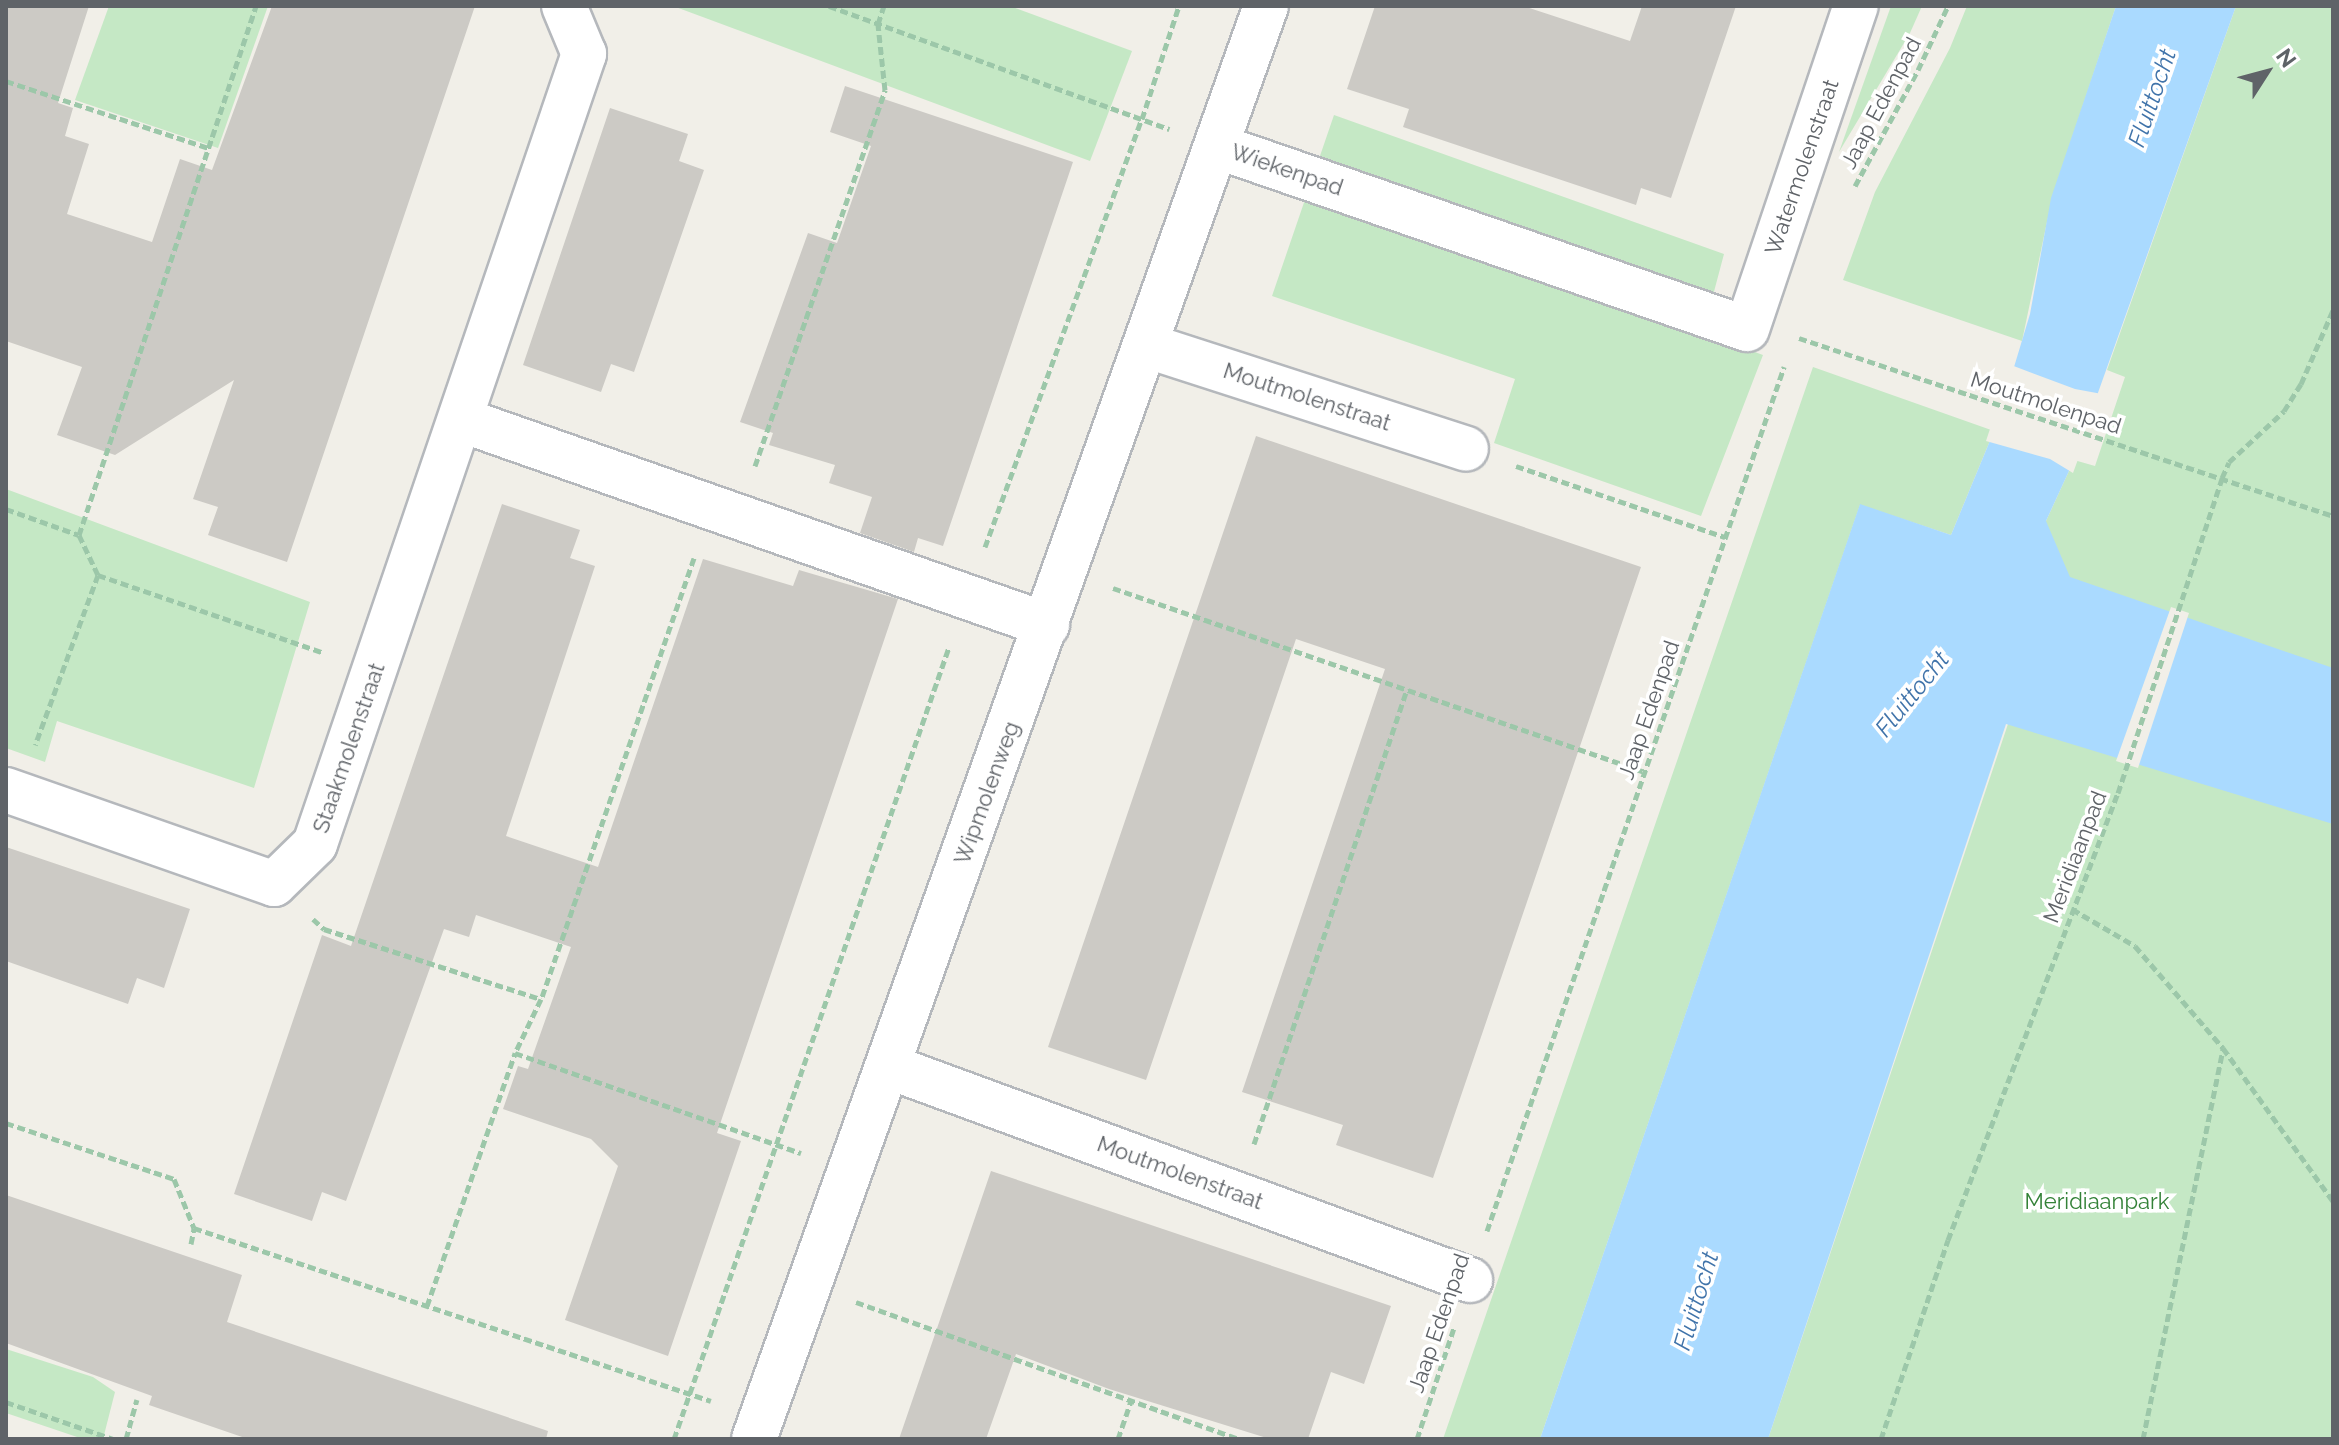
<!DOCTYPE html>
<style>
body{margin:0}
#map{position:relative;width:2339px;height:1445px;overflow:hidden;background:#f1efe8;font-family:Raleway,sans-serif}
div>[style]{position:absolute}
.green>*{inset:0;background:#c5e8c5}
.water>*{inset:0;background:#aadaff}
.pier>*{inset:0;background:#f1efe8}
.building>*{inset:0;background:#cccac5}
.path>*{height:5px;margin-top:-2.5px;transform-origin:0;background:repeating-linear-gradient(90deg,#9cc7a9 0 8px,transparent 0 12px)}
.roads{filter:drop-shadow(2px 0 #b5b8bc) drop-shadow(-2px 0 #b5b8bc) drop-shadow(0 2px #b5b8bc) drop-shadow(0 -2px #b5b8bc)}
.minor>*{height:44px;margin:-22px;padding:0 22px;transform-origin:22px;border-radius:22px;background:#fff}
span{translate:-50% -50%;white-space:nowrap;text-align:center;line-height:1.15;-webkit-text-stroke:7px #fff;paint-order:stroke}
.street-label{font-size:22px;color:#5f6368}
.park-label{font-size:22px;color:#348238}
.water-label{font-size:24px;color:#4174aa;font-style:italic}
.frame{position:absolute;inset:0;border:8px solid #5f6368;pointer-events:none}
.north{position:absolute;left:2227px;top:32px;width:80px;height:80px;-webkit-text-stroke:6px #fff;paint-order:stroke;rotate:54deg;font-size:22px;font-weight:700;line-height:32px;text-align:center;color:#5f6368}
.north::after{content:'';display:block;margin:auto;width:28px;height:36px;background:#5f6368;clip-path:polygon(50% 0,100% 100%,50% 72%,0 100%)}
</style>
<div id="map">
<div class="green">
<div style="clip-path:polygon(109px 6px,268px 6px,218px 148px,75px 100px)"></div>
<div style="clip-path:polygon(673px 6px,1010px 6px,1132px 51px,1090px 161px)"></div>
<div style="clip-path:polygon(1891px 6px,1922px 6px,1910px 33px,1839px 152px)"></div>
<div style="clip-path:polygon(1967px 6px,2116px 6px,2052px 198px,2022px 341px,1843px 280px,1875px 192px,1950px 48px)"></div>
<div style="clip-path:polygon(2236px 6px,2333px 6px,2333px 1439px,1768px 1439px,2008px 724px,2046px 521px,2074px 460px,2095px 466px,2125px 377px,2107px 370px)"></div>
<div style="clip-path:polygon(1334px 115px,1724px 254px,1703px 333px,1763px 355px,1701px 516px,1494px 443px,1515px 379px,1272px 296px)"></div>
<div style="clip-path:polygon(1813px 367px,1994px 431px,1951px 535px,1860px 505px,1540px 1439px,1443px 1439px)"></div>
<div style="clip-path:polygon(6px 489px,310px 602px,254px 788px,57px 721px,45px 762px,6px 748px)"></div>
<div style="clip-path:polygon(6px 1349px,93px 1377px,115px 1392px,103px 1439px,83px 1439px,6px 1413px)"></div>
</div>
<div class="water">
<div style="clip-path:polygon(2116px 6px,2236px 6px,2074px 460px,2046px 521px,2070px 577px,2333px 668px,2333px 824px,2006px 724px,1768px 1439px,1540px 1439px,1860px 504px,1951px 535px,1994px 431px,2008px 387px,2030px 314px,2051px 198px)"></div>
</div>
<div class="pier">
<div style="clip-path:polygon(2011px 365px,2075px 389px,2102px 394px,2073px 473px,2050px 459px,1986px 441px)"></div>
<div style="clip-path:polygon(2171px 607px,2189px 613px,2138px 768px,2116px 761px)"></div>
</div>
<div class="building">
<div style="clip-path:polygon(6px 6px,89px 6px,58px 103px,73px 108px,65px 136px,89px 144px,67px 214px,152px 242px,180px 159px,212px 170px,272px 6px,475px 6px,287px 562px,208px 535px,218px 507px,193px 499px,234px 380px,115px 455px,57px 435px,82px 367px,6px 341px)"></div>
<div style="clip-path:polygon(1375px 6px,1523px 6px,1630px 41px,1642px 6px,1736px 6px,1671px 198px,1641px 188px,1636px 205px,1403px 127px,1409px 109px,1347px 89px)"></div>
<div style="clip-path:polygon(845px 86px,1073px 162px,943px 546px,918px 538px,914px 552px,860px 533px,872px 497px,829px 483px,835px 465px,769px 445px,773px 433px,740px 422px,808px 233px,837px 243px,871px 146px,830px 132px)"></div>
<div style="clip-path:polygon(610px 108px,688px 134px,679px 161px,704px 170px,634px 372px,611px 364px,601px 392px,523px 365px)"></div>
<div style="clip-path:polygon(1256px 436px,1641px 567px,1433px 1178px,1336px 1145px,1343px 1125px,1242px 1092px,1385px 669px,1296px 639px,1146px 1080px,1048px 1047px)"></div>
<div style="clip-path:polygon(502px 504px,580px 530px,570px 558px,595px 566px,506px 836px,598px 867px,703px 559px,793px 586px,799px 570px,898px 599px,717px 1133px,741px 1141px,668px 1356px,565px 1320px,618px 1166px,591px 1139px,503px 1109px,518px 1066px,528px 1069px,571px 947px,476px 915px,469px 937px,444px 929px,346px 1201px,322px 1192px,312px 1221px,234px 1194px,322px 935px,351px 946px)"></div>
<div style="clip-path:polygon(6px 847px,190px 909px,164px 988px,137px 978px,128px 1004px,6px 961px)"></div>
<div style="clip-path:polygon(991px 1171px,1391px 1306px,1364px 1384px,1331px 1372px,1308px 1439px,1270px 1439px,1109px 1389px,1016px 1354px,986px 1439px,899px 1439px)"></div>
<div style="clip-path:polygon(6px 1195px,242px 1275px,227px 1322px,548px 1431px,546px 1439px,248px 1439px,149px 1405px,152px 1396px,6px 1343px)"></div>
</div>
<div class="path">
<div style="left:829px;top:6px;width:362px;rotate:19.9deg"></div>
<div style="left:6px;top:81px;width:213px;rotate:18.3deg"></div>
<div style="left:1855px;top:186px;width:132px;rotate:-61.5deg"></div>
<div style="left:1918px;top:70px;width:71px;rotate:-64.9deg"></div>
<div style="left:1799px;top:338px;width:563px;rotate:18.43deg"></div>
<div style="left:755px;top:466px;width:398px;rotate:-70.9deg"></div>
<div style="left:885px;top:90px;width:66px;rotate:-96.1deg"></div>
<div style="left:878px;top:24px;width:19px;rotate:-72deg"></div>
<div style="left:1516px;top:466px;width:221px;rotate:18.8deg"></div>
<div style="left:6px;top:509px;width:77px;rotate:19.6deg"></div>
<div style="left:79px;top:535px;width:44px;rotate:64.6deg"></div>
<div style="left:98px;top:575px;width:181px;rotate:110.3deg"></div>
<div style="left:79px;top:535px;width:558px;rotate:-71.5deg"></div>
<div style="left:985px;top:547px;width:456px;rotate:-69.9deg"></div>
<div style="left:1142px;top:119px;width:119px;rotate:-71.9deg"></div>
<div style="left:694px;top:558px;width:467px;rotate:109.1deg"></div>
<div style="left:541px;top:999px;width:60px;rotate:115.7deg"></div>
<div style="left:515px;top:1053px;width:303px;rotate:19.3deg"></div>
<div style="left:98px;top:575px;width:239px;rotate:19deg"></div>
<div style="left:1113px;top:588px;width:563px;rotate:19.08deg"></div>
<div style="left:2072px;top:909px;width:73px;rotate:30.4deg"></div>
<div style="left:2135px;top:946px;width:135px;rotate:49.2deg"></div>
<div style="left:2223px;top:1048px;width:188px;rotate:54.3deg"></div>
<div style="left:313px;top:919px;width:15px;rotate:42deg"></div>
<div style="left:324px;top:929px;width:228px;rotate:17.9deg"></div>
<div style="left:6px;top:1123px;width:177px;rotate:18.4deg"></div>
<div style="left:174px;top:1179px;width:53px;rotate:67.8deg"></div>
<div style="left:194px;top:1228px;width:545px;rotate:18.5deg"></div>
<div style="left:1254px;top:1144px;width:480px;rotate:-71.4deg"></div>
<div style="left:1487px;top:1231px;width:914px;rotate:-71.03deg"></div>
<div style="left:191px;top:1244px;width:16px;rotate:-79deg"></div>
<div style="left:856px;top:1302px;width:407px;rotate:19.7deg"></div>
<div style="left:427px;top:1306px;width:268px;rotate:-70.8deg"></div>
<div style="left:6px;top:1402px;width:113px;rotate:19.1deg"></div>
<div style="left:126px;top:1439px;width:41px;rotate:-74.6deg"></div>
<div style="left:674px;top:1439px;width:838px;rotate:-70.85deg"></div>
<div style="left:1118px;top:1439px;width:40px;rotate:-71.1deg"></div>
<div style="left:1417px;top:1439px;width:117px;rotate:-71.6deg"></div>
<div style="left:1881px;top:1439px;width:210px;rotate:-71.4deg"></div>
<div style="left:1948px;top:1240px;width:478px;rotate:-69.2deg"></div>
<div style="left:2118px;top:793px;width:332px;rotate:-71.7deg"></div>
<div style="left:2222px;top:478px;width:17px;rotate:-66deg"></div>
<div style="left:2229px;top:462px;width:75px;rotate:-42.8deg"></div>
<div style="left:2284px;top:411px;width:32px;rotate:-58deg"></div>
<div style="left:2301px;top:384px;width:81px;rotate:-66.6deg"></div>
<div style="left:2143px;top:1439px;width:399px;rotate:-78.4deg"></div>
</div>
<div class="roads">
<div class="minor">
<div style="left:1219px;top:147px;width:558px;rotate:19.02deg"></div>
<div style="left:1747px;top:329px;width:341px;rotate:-71.4deg"></div>
<div style="left:1148px;top:346px;width:334px;rotate:17.9deg"></div>
<div style="left:462px;top:420px;width:620px;rotate:19.31deg"></div>
<div style="left:6px;top:790px;width:284px;rotate:19.3deg"></div>
<div style="left:274px;top:884px;width:57px;rotate:-44.3deg"></div>
<div style="left:315px;top:844px;width:835px;rotate:-71.2deg"></div>
<div style="left:584px;top:54px;width:52px;rotate:-112.6deg"></div>
<div style="left:890px;top:1067px;width:618px;rotate:20.17deg"></div>
<div style="left:754px;top:1439px;width:1522px;rotate:-70.34deg"></div>
</div>
</div>
<div class="street-label">
<span style="left:1881px;top:103px;rotate:-62deg">Jaap Edenpad</span>
<span style="left:1802px;top:167px;rotate:-71deg">Watermolenstraat</span>
<span style="left:1287px;top:170px;rotate:19deg">Wiekenpad</span>
<span style="left:1307px;top:397px;rotate:18deg">Moutmolenstraat</span>
<span style="left:2046px;top:403px;rotate:18deg">Moutmolenpad</span>
<span style="left:1649px;top:710px;rotate:-71deg">Jaap Edenpad</span>
<span style="left:349px;top:748px;rotate:-71deg">Staakmolenstraat</span>
<span style="left:987px;top:793px;rotate:-70deg">Wipmolenweg</span>
<span style="left:2075px;top:857px;rotate:-69deg">Meridiaanpad</span>
<span style="left:1180px;top:1173px;rotate:20deg">Moutmolenstraat</span>
<span style="left:1439px;top:1323px;rotate:-71deg">Jaap Edenpad</span>
</div>
<div class="park-label">
<span style="left:2097px;top:1202px">Meridiaanpark</span>
</div>
<div class="water-label">
<span style="left:2152px;top:98px;rotate:-71deg">Fluittocht</span>
<span style="left:1912px;top:694px;rotate:-51deg">Fluittocht</span>
<span style="left:1696px;top:1301px;rotate:-73deg">Fluittocht</span>
</div>
<div class="frame"></div>
<div class="north">N</div>
</div>
